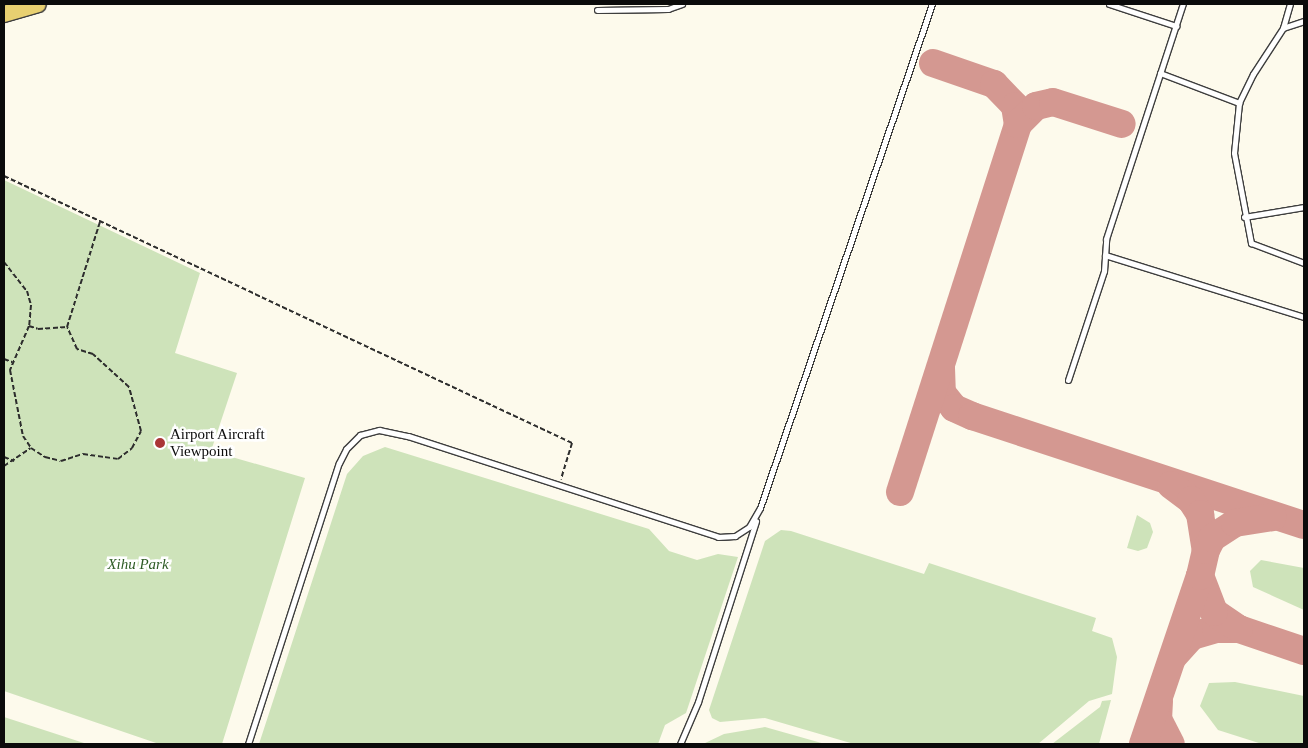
<!DOCTYPE html>
<style>
body{margin:0}
#map{position:relative;width:1308px;height:748px;overflow:hidden;background:#fdfaec;font-family:Georgia,serif}
div>[style]{position:absolute}
.green>*{inset:0;background:#cee3ba}
.taxiway>*{height:28px;margin:-14px;padding:0 14px;transform-origin:14px;border-radius:14px;background:#d49891}
.path>*{height:2px;margin-top:-1px;transform-origin:0;background:repeating-linear-gradient(90deg,#2d2d2d 0 5px,transparent 0 7.5px)}
.roads{filter:drop-shadow(1px 0 #3e3e3e) drop-shadow(-1px 0 #3e3e3e) drop-shadow(0 1px #3e3e3e) drop-shadow(0 -1px #3e3e3e)}
.service>*{height:5px;margin:-2.5px;padding:0 2.5px;transform-origin:2.5px;border-radius:2.5px;background:#fff}
.primary>*{height:16px;margin:-8px;padding:0 8px;transform-origin:8px;border-radius:8px;background:#e8d071}
.dots>*{width:14px;height:14px;translate:-50% -50%;box-sizing:border-box;border:2px solid #fff;border-radius:50%}
span{translate:-50% -50%;white-space:nowrap;text-align:center;line-height:1.15;-webkit-text-stroke:5px #fff;paint-order:stroke}
.poi-label{font-size:15px;color:#0b0b0b}
.left{translate:0 -50%;text-align:left}
.park-label{font-size:15px;color:#2d5b24;font-style:italic}
.frame{position:absolute;inset:0;border:5px solid #0b0b0b;pointer-events:none}
</style>
<div id="map">
<div class="green">
<div style="clip-path:polygon(4px 180px,200px 273px,175px 353px,237px 373px,211px 451px,305px 478px,222px 744px,159px 744px,4px 691px)"></div>
<div style="clip-path:polygon(385px 447px,649px 529px,669px 551px,697px 560px,718px 554px,738px 557px,686px 713px,665px 725px,658px 744px,259px 744px,347px 474px,363px 456px)"></div>
<div style="clip-path:polygon(1137px 515px,1150px 523px,1153px 532px,1147px 548px,1138px 551px,1127px 548px)"></div>
<div style="clip-path:polygon(781px 530px,791px 531px,924px 574px,929px 563px,1096px 618px,1092px 631px,1112px 638px,1117px 657px,1112px 694px,1089px 701px,1038px 744px,854px 744px,765px 718px,720px 722px,712px 718px,709px 710px,765px 541px)"></div>
<div style="clip-path:polygon(1261px 560px,1304px 568px,1304px 610px,1253px 587px,1250px 571px)"></div>
<div style="clip-path:polygon(1235px 682px,1304px 696px,1304px 744px,1262px 744px,1218px 730px,1200px 706px,1209px 683px)"></div>
<div style="clip-path:polygon(1111px 700px,1099px 744px,1052px 744px,1100px 707px,1102px 701px)"></div>
<div style="clip-path:polygon(4px 717px,87px 744px,4px 744px)"></div>
<div style="clip-path:polygon(765px 727px,825px 744px,703px 744px,724px 734px)"></div>
</div>
<div class="taxiway">
<div style="left:933px;top:63px;width:65px;rotate:19deg"></div>
<div style="left:994px;top:84px;width:30px;rotate:46deg"></div>
<div style="left:1015px;top:106px;width:18px;rotate:81deg"></div>
<div style="left:941px;top:368px;width:25px;rotate:88deg"></div>
<div style="left:942px;top:393px;width:19px;rotate:51deg"></div>
<div style="left:954px;top:408px;width:20px;rotate:24deg"></div>
<div style="left:972px;top:416px;width:349px;rotate:18.2deg"></div>
<div style="left:1171px;top:485px;width:25px;rotate:37deg"></div>
<div style="left:1191px;top:500px;width:17px;rotate:57deg"></div>
<div style="left:1200px;top:514px;width:36px;rotate:81deg"></div>
<div style="left:900px;top:492px;width:386px;rotate:-72.2deg"></div>
<div style="left:1018px;top:124px;width:25px;rotate:-45deg"></div>
<div style="left:1036px;top:106px;width:17px;rotate:-13deg"></div>
<div style="left:1053px;top:102px;width:72px;rotate:17.7deg"></div>
<div style="left:1239px;top:629px;width:69px;rotate:18.7deg"></div>
<div style="left:1174px;top:656px;width:27px;rotate:-48deg"></div>
<div style="left:1192px;top:636px;width:25px;rotate:-16deg"></div>
<div style="left:1216px;top:629px;width:23px"></div>
<div style="left:1239px;top:629px;width:30px;rotate:-146deg"></div>
<div style="left:1214px;top:612px;width:39px;rotate:-111deg"></div>
<div style="left:1159px;top:701px;width:18px;rotate:93deg"></div>
<div style="left:1158px;top:719px;width:28px;rotate:63deg"></div>
<div style="left:1143px;top:744px;width:177px;rotate:-71.3deg"></div>
<div style="left:1200px;top:576px;width:27px;rotate:-77deg"></div>
<div style="left:1206px;top:550px;width:13px;rotate:-63deg"></div>
<div style="left:1212px;top:538px;width:27px;rotate:-33deg"></div>
<div style="left:1235px;top:523px;width:38px;rotate:-9deg"></div>
</div>
<div class="path">
<div style="left:4px;top:176px;width:628px;rotate:25.18deg"></div>
<div style="left:572px;top:443px;width:38px;rotate:107deg"></div>
<div style="left:4px;top:262px;width:37px;rotate:52deg"></div>
<div style="left:27px;top:291px;width:15px;rotate:74deg"></div>
<div style="left:31px;top:305px;width:21px;rotate:95deg"></div>
<div style="left:29px;top:326px;width:9px;rotate:18deg"></div>
<div style="left:38px;top:329px;width:29px;rotate:-4deg"></div>
<div style="left:67px;top:327px;width:110px;rotate:-72.6deg"></div>
<div style="left:29px;top:326px;width:48px;rotate:113.4deg"></div>
<div style="left:10px;top:370px;width:67px;rotate:78.9deg"></div>
<div style="left:23px;top:436px;width:14px;rotate:56deg"></div>
<div style="left:31px;top:448px;width:17px;rotate:33deg"></div>
<div style="left:45px;top:457px;width:16px;rotate:14deg"></div>
<div style="left:61px;top:461px;width:23px;rotate:-18deg"></div>
<div style="left:83px;top:454px;width:35px;rotate:8deg"></div>
<div style="left:118px;top:459px;width:18px;rotate:-38deg"></div>
<div style="left:132px;top:448px;width:19px;rotate:-62deg"></div>
<div style="left:141px;top:431px;width:46px;rotate:-105.3deg"></div>
<div style="left:129px;top:387px;width:49px;rotate:-137.5deg"></div>
<div style="left:93px;top:354px;width:17px;rotate:-163deg"></div>
<div style="left:77px;top:349px;width:24px;rotate:-114deg"></div>
<div style="left:4px;top:359px;width:9px;rotate:21deg"></div>
<div style="left:4px;top:457px;width:11px;rotate:22deg"></div>
<div style="left:4px;top:466px;width:32px;rotate:-34deg"></div>
</div>
<div class="roads">
<div class="service">
<div style="left:1109px;top:4px;width:71px;rotate:18.2deg"></div>
<div style="left:597px;top:10px;width:71px;rotate:-0.8deg"></div>
<div style="left:668px;top:9px;width:15px;rotate:-20deg"></div>
<div style="left:1304px;top:21px;width:22px;rotate:162deg"></div>
<div style="left:1283px;top:28px;width:55px;rotate:123.1deg"></div>
<div style="left:1253px;top:74px;width:32px;rotate:116deg"></div>
<div style="left:1239px;top:103px;width:50px;rotate:95.7deg"></div>
<div style="left:1234px;top:153px;width:92px;rotate:79.3deg"></div>
<div style="left:1251px;top:243px;width:57px;rotate:20.7deg"></div>
<div style="left:1283px;top:28px;width:25px;rotate:-74deg"></div>
<div style="left:1160px;top:73px;width:85px;rotate:20.8deg"></div>
<div style="left:1244px;top:217px;width:61px;rotate:-9.5deg"></div>
<div style="left:1105px;top:255px;width:208px;rotate:17.3deg"></div>
<div style="left:1068px;top:380px;width:115px;rotate:-71.7deg"></div>
<div style="left:1104px;top:271px;width:32px;rotate:-86deg"></div>
<div style="left:1106px;top:239px;width:247px;rotate:-71.9deg"></div>
<div style="left:248px;top:744px;width:295px;rotate:-72.1deg"></div>
<div style="left:339px;top:463px;width:16px;rotate:-63deg"></div>
<div style="left:346px;top:449px;width:20px;rotate:-45deg"></div>
<div style="left:360px;top:435px;width:20px;rotate:-15deg"></div>
<div style="left:379px;top:430px;width:30px;rotate:12deg"></div>
<div style="left:408px;top:436px;width:326px;rotate:18deg"></div>
<div style="left:718px;top:537px;width:17px;rotate:-3deg"></div>
<div style="left:735px;top:536px;width:17px;rotate:-33deg"></div>
<div style="left:749px;top:527px;width:22px;rotate:-60deg"></div>
<div style="left:760px;top:508px;width:533px;rotate:-71.16deg"></div>
<div style="left:680px;top:744px;width:46px;rotate:-66.8deg"></div>
<div style="left:698px;top:702px;width:190px;rotate:-72.2deg"></div>
</div>
<div class="primary">
<div style="left:4px;top:14px;width:35px;rotate:-16deg"></div>
</div>
</div>
<div class="dots">
<div style="left:160px;top:443px;background:#aa3536"></div>
</div>
<div class="poi-label">
<span class="left" style="left:170px;top:443px">Airport Aircraft<br>Viewpoint</span>
</div>
<div class="park-label">
<span style="left:138px;top:565px">Xihu Park</span>
</div>
<div class="frame"></div>
</div>
